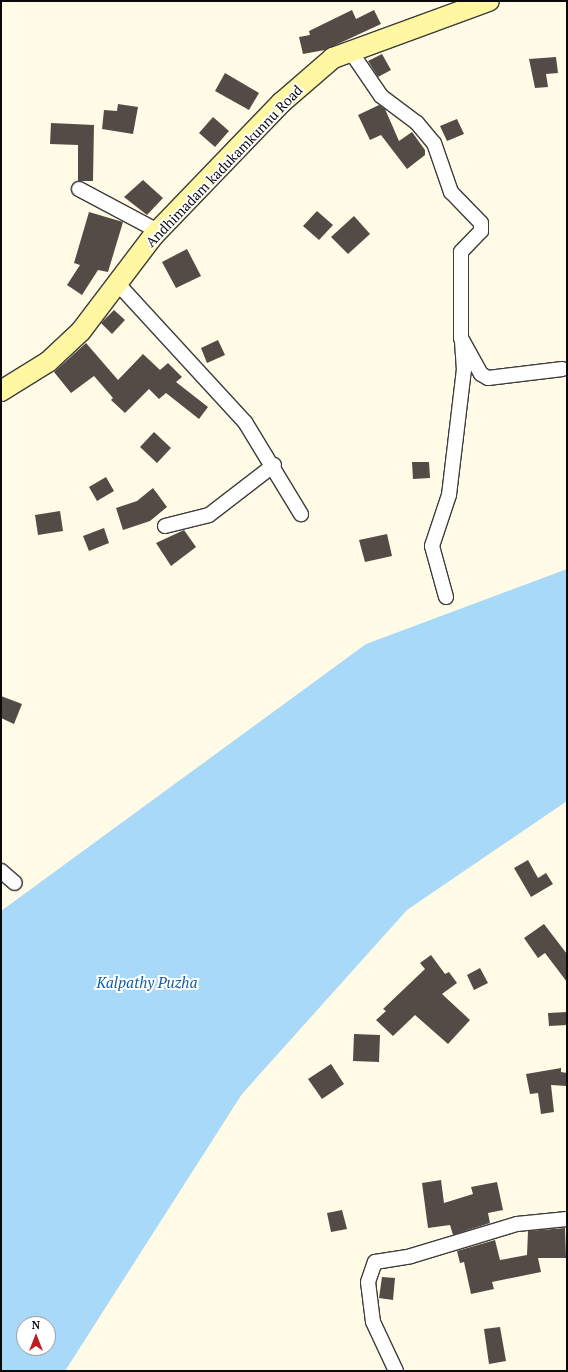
<!DOCTYPE html>
<style>
body{margin:0}
#map{position:relative;width:568px;height:1372px;overflow:hidden;background:#fffbe6;font-family:"PT Serif",serif}
div>[style]{position:absolute}
.water>*{inset:0;background:#a9d9f9}
.building>*{inset:0;background:#534b46}
.roads{filter:drop-shadow(1px 0 #3d3d3d) drop-shadow(-1px 0 #3d3d3d) drop-shadow(0 1px #3d3d3d) drop-shadow(0 -1px #3d3d3d)}
.street>*{height:14px;margin:-7px;padding:0 7px;transform-origin:7px;border-radius:7px;background:#fff}
.secondary>*{height:20px;margin:-10px;padding:0 10px;transform-origin:10px;border-radius:10px;background:#fff7a1}
span{translate:-50% -50%;white-space:nowrap;text-align:center;line-height:1.15;-webkit-text-stroke:4px #fff;paint-order:stroke}
.street-label{font-size:14px;color:#0a0a0a}
.water-label{font-size:15px;color:#105d9f;font-style:italic}
.frame{position:absolute;inset:0;border:2px solid #0a0a0a;pointer-events:none}
.north{position:absolute;left:16px;top:1316px;width:40px;height:40px;box-sizing:border-box;background:#fff;border:1px solid #9d9d9d;border-radius:50%;rotate:0deg;font-size:11px;font-weight:700;line-height:16px;text-align:center;color:#0a0a0a}
.north::after{content:'';display:block;margin:auto;width:14px;height:18px;background:#be1d21;clip-path:polygon(50% 0,100% 100%,50% 72%,0 100%)}
</style>
<div id="map">
<div class="water">
<div style="clip-path:polygon(evenodd,567px 569px,567px 801px,407px 910px,242px 1094px,65px 1371px,1px 1371px,1px 911px,366px 644px,567px 569px,24px 1324px,48px 1324px,48px 1348px,24px 1348px,24px 1324px)"></div>
</div>
<div class="building">
<div style="clip-path:polygon(352px 10px,356px 19px,374px 10px,381px 24px,325px 50px,303px 54px,299px 37px,310px 35px,309px 31px)"></div>
<div style="clip-path:polygon(382px 54px,391px 70px,378px 77px,368px 61px)"></div>
<div style="clip-path:polygon(556px 57px,558px 73px,546px 74px,548px 87px,535px 88px,529px 59px)"></div>
<div style="clip-path:polygon(225px 73px,259px 93px,249px 110px,215px 91px)"></div>
<div style="clip-path:polygon(118px 104px,138px 107px,133px 134px,102px 129px,104px 110px,117px 111px)"></div>
<div style="clip-path:polygon(379px 105px,385px 109px,399px 141px,412px 132px,425px 150px,425px 155px,407px 169px,381px 135px,370px 140px,358px 115px)"></div>
<div style="clip-path:polygon(213px 117px,229px 131px,215px 147px,199px 133px)"></div>
<div style="clip-path:polygon(457px 119px,464px 134px,447px 141px,440px 126px)"></div>
<div style="clip-path:polygon(51px 123px,94px 125px,93px 181px,78px 181px,78px 145px,50px 144px)"></div>
<div style="clip-path:polygon(143px 180px,163px 198px,147px 215px,124px 197px)"></div>
<div style="clip-path:polygon(317px 211px,333px 225px,319px 240px,303px 226px)"></div>
<div style="clip-path:polygon(89px 212px,123px 222px,108px 272px,98px 270px,82px 295px,67px 285px,80px 265px,74px 263px)"></div>
<div style="clip-path:polygon(354px 216px,370px 234px,348px 254px,331px 237px)"></div>
<div style="clip-path:polygon(187px 249px,201px 276px,176px 288px,162px 262px)"></div>
<div style="clip-path:polygon(114px 310px,125px 320px,112px 334px,101px 323px)"></div>
<div style="clip-path:polygon(218px 340px,225px 355px,207px 363px,201px 348px)"></div>
<div style="clip-path:polygon(86px 343px,118px 380px,143px 354px,160px 370px,168px 363px,182px 377px,176px 382px,208px 407px,199px 419px,166px 393px,159px 399px,149px 389px,125px 413px,111px 400px,113px 398px,94px 376px,71px 393px,54px 372px)"></div>
<div style="clip-path:polygon(154px 432px,171px 448px,157px 463px,140px 447px)"></div>
<div style="clip-path:polygon(412px 462px,429px 462px,430px 478px,413px 479px)"></div>
<div style="clip-path:polygon(106px 477px,114px 491px,97px 501px,89px 487px)"></div>
<div style="clip-path:polygon(153px 488px,167px 507px,150px 521px,123px 530px,116px 508px,137px 501px)"></div>
<div style="clip-path:polygon(60px 511px,63px 531px,38px 535px,35px 515px)"></div>
<div style="clip-path:polygon(104px 528px,109px 543px,89px 551px,83px 536px)"></div>
<div style="clip-path:polygon(184px 530px,196px 547px,171px 566px,156px 543px)"></div>
<div style="clip-path:polygon(387px 534px,392px 556px,365px 562px,359px 540px)"></div>
<div style="clip-path:polygon(1px 696px,22px 704px,14px 724px,1px 718px)"></div>
<div style="clip-path:polygon(528px 860px,538px 878px,546px 873px,553px 884px,531px 897px,514px 868px)"></div>
<div style="clip-path:polygon(544px 924px,567px 954px,567px 982px,545px 953px,538px 958px,524px 938px)"></div>
<div style="clip-path:polygon(431px 955px,445px 974px,449px 972px,457px 983px,442px 994px,470px 1020px,448px 1044px,415px 1015px,393px 1036px,376px 1020px,386px 1011px,383px 1009px,425px 969px,420px 963px)"></div>
<div style="clip-path:polygon(480px 968px,488px 983px,474px 990px,467px 975px)"></div>
<div style="clip-path:polygon(567px 1012px,567px 1025px,549px 1026px,548px 1013px)"></div>
<div style="clip-path:polygon(354px 1034px,380px 1035px,379px 1062px,353px 1061px)"></div>
<div style="clip-path:polygon(331px 1064px,344px 1084px,322px 1099px,308px 1079px)"></div>
<div style="clip-path:polygon(561px 1068px,561px 1072px,567px 1073px,567px 1086px,551px 1085px,554px 1112px,541px 1114px,538px 1093px,530px 1094px,526px 1074px)"></div>
<div style="clip-path:polygon(441px 1180px,444px 1203px,473px 1194px,471px 1187px,497px 1182px,503px 1210px,488px 1213px,490px 1223px,453px 1235px,450px 1225px,428px 1228px,422px 1183px)"></div>
<div style="clip-path:polygon(342px 1210px,347px 1229px,331px 1232px,327px 1213px)"></div>
<div style="clip-path:polygon(565px 1228px,566px 1258px,538px 1258px,541px 1272px,492px 1282px,494px 1289px,471px 1294px,464px 1262px,460px 1263px,457px 1251px,495px 1240px,500px 1260px,527px 1255px,528px 1231px)"></div>
<div style="clip-path:polygon(382px 1277px,395px 1278px,393px 1300px,379px 1298px)"></div>
<div style="clip-path:polygon(500px 1327px,506px 1361px,489px 1364px,484px 1329px)"></div>
</div>
<div class="roads">
<div class="street">
<div style="left:351px;top:52px;width:53px;rotate:55.7deg"></div>
<div style="left:381px;top:96px;width:45px;rotate:36.9deg"></div>
<div style="left:417px;top:123px;width:26px;rotate:50deg"></div>
<div style="left:434px;top:143px;width:52px;rotate:70.9deg"></div>
<div style="left:451px;top:192px;width:43px;rotate:45.9deg"></div>
<div style="left:481px;top:223px;width:8px;rotate:90deg"></div>
<div style="left:481px;top:231px;width:29px;rotate:134deg"></div>
<div style="left:461px;top:252px;width:86px;rotate:90deg"></div>
<div style="left:461px;top:338px;width:41px;rotate:60.9deg"></div>
<div style="left:481px;top:374px;width:8px;rotate:30deg"></div>
<div style="left:488px;top:378px;width:75px;rotate:-6.9deg"></div>
<div style="left:79px;top:189px;width:89px;rotate:28deg"></div>
<div style="left:117px;top:283px;width:189px;rotate:47.4deg"></div>
<div style="left:245px;top:422px;width:108px;rotate:58.7deg"></div>
<div style="left:165px;top:526px;width:45px;rotate:-14deg"></div>
<div style="left:209px;top:515px;width:82px;rotate:-37.6deg"></div>
<div style="left:446px;top:597px;width:53px;rotate:-105.4deg"></div>
<div style="left:432px;top:546px;width:54px;rotate:-71.6deg"></div>
<div style="left:449px;top:495px;width:126px;rotate:-83.2deg"></div>
<div style="left:464px;top:370px;width:27px;rotate:-94deg"></div>
<div style="left:1px;top:871px;width:18px;rotate:41deg"></div>
<div style="left:396px;top:1371px;width:54px;rotate:-115.1deg"></div>
<div style="left:373px;top:1322px;width:40px;rotate:-97.1deg"></div>
<div style="left:368px;top:1282px;width:21px;rotate:-71deg"></div>
<div style="left:375px;top:1262px;width:36px;rotate:-9deg"></div>
<div style="left:411px;top:1256px;width:111px;rotate:-16.8deg"></div>
<div style="left:517px;top:1224px;width:50px;rotate:-5.7deg"></div>
</div>
<div class="secondary">
<div style="left:1px;top:391px;width:55px;rotate:-31.7deg"></div>
<div style="left:48px;top:362px;width:45px;rotate:-43.2deg"></div>
<div style="left:81px;top:331px;width:119px;rotate:-52.8deg"></div>
<div style="left:153px;top:236px;width:185px;rotate:-46.1deg"></div>
<div style="left:281px;top:103px;width:69px;rotate:-40.9deg"></div>
<div style="left:333px;top:58px;width:166px;rotate:-20.1deg"></div>
</div>
</div>
<div class="street-label">
<span style="left:224px;top:166px;rotate:-46deg">Andhimadam kadukamkunnu Road</span>
</div>
<div class="water-label">
<span style="left:147px;top:983px">Kalpathy Puzha</span>
</div>
<div class="frame"></div>
<div class="north">N</div>
</div>
